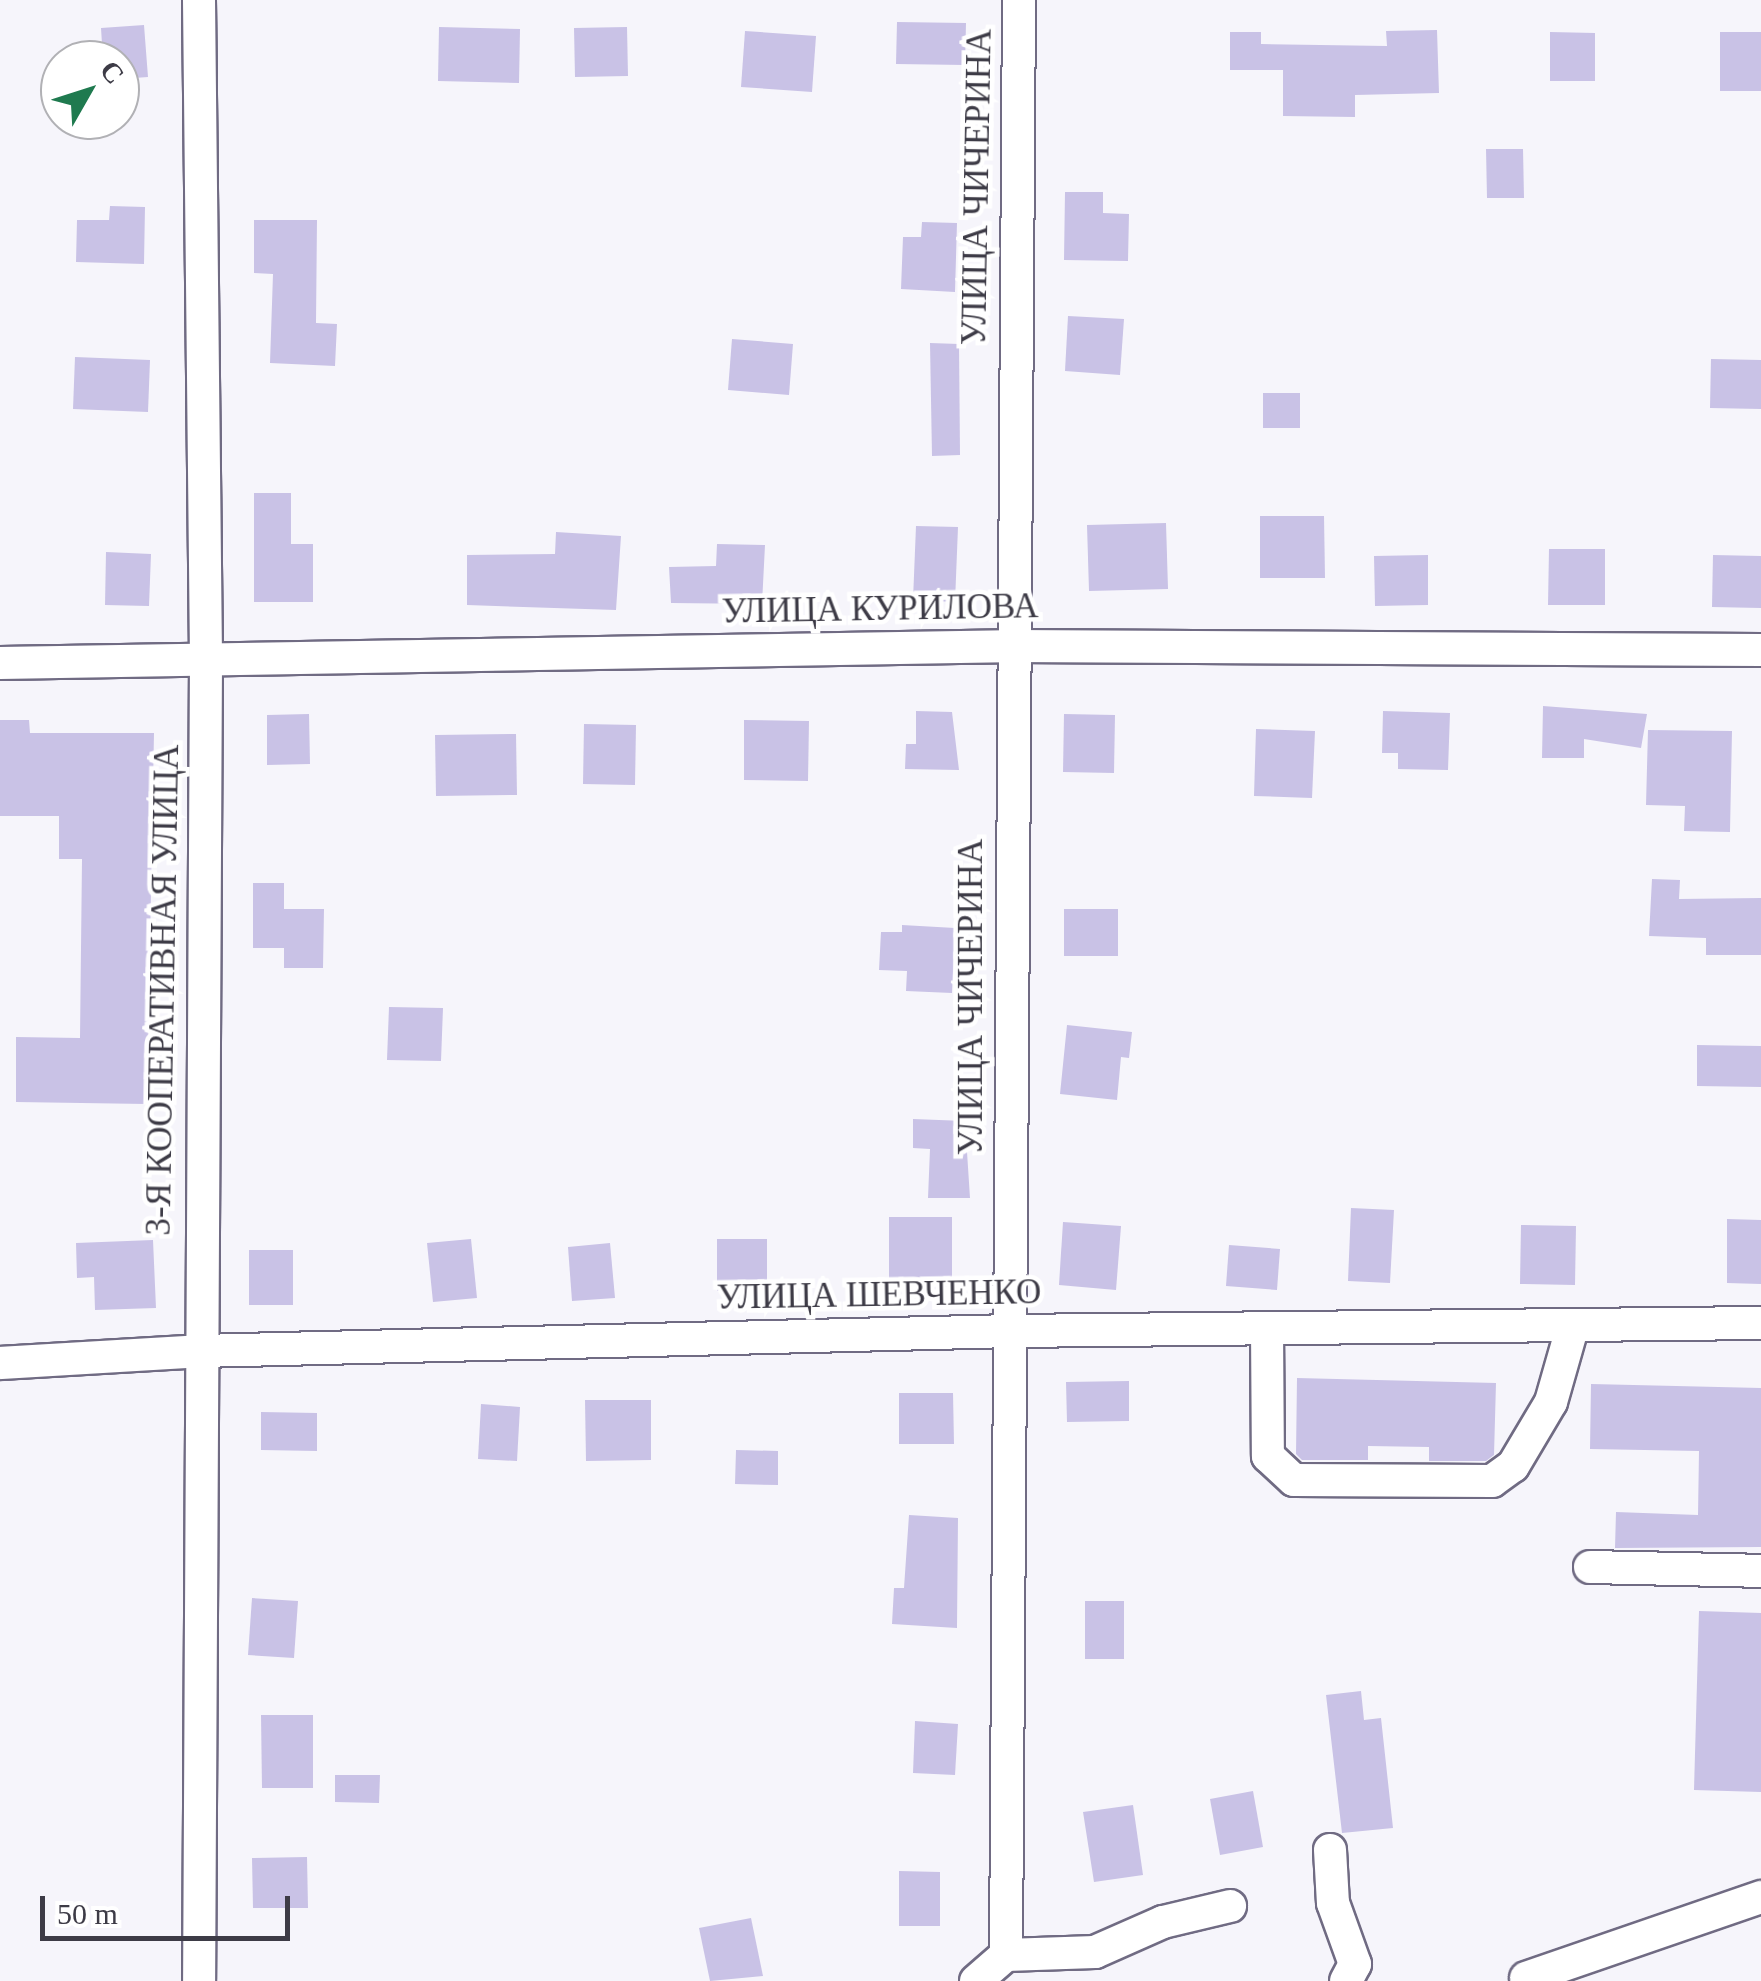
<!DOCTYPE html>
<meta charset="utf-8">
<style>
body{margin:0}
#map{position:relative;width:1761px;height:1981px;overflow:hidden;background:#f6f5fb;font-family:"Times New Roman",serif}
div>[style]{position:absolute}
.building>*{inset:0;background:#c9c2e6}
.roads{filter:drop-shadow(2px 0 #706b83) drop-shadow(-2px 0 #706b83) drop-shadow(0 2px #706b83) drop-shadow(0 -2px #706b83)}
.minor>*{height:32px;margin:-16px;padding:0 16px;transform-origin:16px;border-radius:16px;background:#fff}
span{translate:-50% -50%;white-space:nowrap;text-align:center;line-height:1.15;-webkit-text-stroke:9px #fff;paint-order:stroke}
.street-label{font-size:35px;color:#3d3b46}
.north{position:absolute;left:40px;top:40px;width:100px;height:100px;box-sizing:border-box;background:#fff;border:2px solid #b1b1b5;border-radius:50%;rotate:51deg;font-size:28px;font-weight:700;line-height:40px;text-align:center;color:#3d3b46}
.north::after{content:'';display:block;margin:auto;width:35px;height:45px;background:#1f7a4f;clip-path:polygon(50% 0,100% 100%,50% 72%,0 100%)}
.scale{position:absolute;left:40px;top:1896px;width:250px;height:45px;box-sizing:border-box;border:5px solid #3d3b46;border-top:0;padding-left:12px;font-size:30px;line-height:35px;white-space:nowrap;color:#3d3b46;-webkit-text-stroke:8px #fff;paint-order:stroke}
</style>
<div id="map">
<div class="building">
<div style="clip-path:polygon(897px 22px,966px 23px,965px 65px,896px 64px)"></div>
<div style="clip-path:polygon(144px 25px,148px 77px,120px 79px,120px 60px,103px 60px,101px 28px)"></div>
<div style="clip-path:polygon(439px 27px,520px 29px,519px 83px,438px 81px)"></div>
<div style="clip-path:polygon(627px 27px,628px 76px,575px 77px,574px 28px)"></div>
<div style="clip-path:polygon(1437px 30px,1439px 93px,1355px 95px,1355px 117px,1283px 116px,1283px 70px,1230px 70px,1230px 32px,1261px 32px,1261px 44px,1387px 46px,1386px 31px)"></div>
<div style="clip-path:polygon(745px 31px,816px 36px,812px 92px,741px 87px)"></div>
<div style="clip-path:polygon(1550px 32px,1595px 33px,1595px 81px,1550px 81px)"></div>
<div style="clip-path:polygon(1720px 32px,1761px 32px,1761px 91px,1720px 91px)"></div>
<div style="clip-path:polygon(1486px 149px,1523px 149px,1524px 198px,1487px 198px)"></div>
<div style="clip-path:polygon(1065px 192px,1103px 192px,1103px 213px,1129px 214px,1128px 261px,1064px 260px)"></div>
<div style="clip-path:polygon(110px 206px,145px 207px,144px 264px,76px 262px,77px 220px,109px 220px)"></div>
<div style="clip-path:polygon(254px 220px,317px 220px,316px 323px,337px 324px,335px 366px,270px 363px,273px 274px,254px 273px)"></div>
<div style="clip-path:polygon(922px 222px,957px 223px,955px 292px,901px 289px,903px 237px,921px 237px)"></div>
<div style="clip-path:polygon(1068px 316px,1124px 319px,1120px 375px,1065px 371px)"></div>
<div style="clip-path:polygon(732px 339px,793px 344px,789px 395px,728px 390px)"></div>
<div style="clip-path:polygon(930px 343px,959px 344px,960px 455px,932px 456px)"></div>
<div style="clip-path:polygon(75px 357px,150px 360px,148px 412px,73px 409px)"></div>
<div style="clip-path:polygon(1711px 359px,1761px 360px,1761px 409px,1710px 408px)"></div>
<div style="clip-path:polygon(1263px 393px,1300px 393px,1300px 428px,1263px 428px)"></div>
<div style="clip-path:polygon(254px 493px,291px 493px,291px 544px,313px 544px,313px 602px,254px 602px)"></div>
<div style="clip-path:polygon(1260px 516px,1324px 516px,1325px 578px,1260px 578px)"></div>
<div style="clip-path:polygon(1166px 523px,1168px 589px,1089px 591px,1087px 525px)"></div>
<div style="clip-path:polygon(916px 526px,958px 527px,955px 602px,913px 600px)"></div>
<div style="clip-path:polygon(556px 532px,621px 536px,616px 610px,467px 605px,467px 555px,555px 554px)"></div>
<div style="clip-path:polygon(717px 544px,765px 545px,762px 604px,671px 603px,669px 567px,716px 566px)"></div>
<div style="clip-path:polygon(1549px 549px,1605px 549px,1605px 605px,1548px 605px)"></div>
<div style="clip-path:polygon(106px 552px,151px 554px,149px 606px,105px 605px)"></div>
<div style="clip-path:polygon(1428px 555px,1428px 605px,1375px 606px,1374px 556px)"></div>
<div style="clip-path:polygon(1713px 555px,1761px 556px,1761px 608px,1712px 607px)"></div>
<div style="clip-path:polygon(1543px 706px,1647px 714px,1641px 748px,1584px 739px,1584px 758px,1542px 758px)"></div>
<div style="clip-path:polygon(916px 711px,952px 712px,959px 770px,905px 769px,906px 744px,916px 744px)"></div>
<div style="clip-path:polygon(1383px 711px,1450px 713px,1448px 770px,1398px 769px,1398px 753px,1382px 753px)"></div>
<div style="clip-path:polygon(309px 714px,310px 764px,267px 765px,267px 715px)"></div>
<div style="clip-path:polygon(1064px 714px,1115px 715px,1114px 773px,1063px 772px)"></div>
<div style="clip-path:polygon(0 720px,29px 720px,30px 733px,154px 733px,147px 1104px,16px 1102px,16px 1037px,80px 1038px,82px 859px,59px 859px,59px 816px,0 816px)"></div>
<div style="clip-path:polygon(744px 720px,809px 721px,808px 781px,744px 780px)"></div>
<div style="clip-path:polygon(584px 724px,636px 725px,635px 785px,583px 784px)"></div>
<div style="clip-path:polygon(1256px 729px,1315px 731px,1312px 798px,1254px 796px)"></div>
<div style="clip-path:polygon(1648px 730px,1732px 731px,1730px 832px,1684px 831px,1685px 806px,1646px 805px)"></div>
<div style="clip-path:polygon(516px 734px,517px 795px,436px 796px,435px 735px)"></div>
<div style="clip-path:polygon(1652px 879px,1680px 880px,1679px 899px,1761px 898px,1761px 955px,1706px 955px,1706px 938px,1649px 936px)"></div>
<div style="clip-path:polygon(253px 883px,284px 883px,284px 909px,324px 909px,323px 968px,284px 968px,284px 948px,253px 948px)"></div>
<div style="clip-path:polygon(1064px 909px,1118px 909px,1118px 956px,1064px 956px)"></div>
<div style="clip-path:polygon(902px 925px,955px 928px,952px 993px,906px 991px,907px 971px,879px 970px,881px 932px,902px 932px)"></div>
<div style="clip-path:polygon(389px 1007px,443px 1008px,441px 1061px,387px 1060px)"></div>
<div style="clip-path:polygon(1067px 1025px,1132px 1032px,1129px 1058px,1121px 1057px,1117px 1100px,1060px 1094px)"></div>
<div style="clip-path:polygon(1697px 1045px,1761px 1046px,1761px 1087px,1697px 1086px)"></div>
<div style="clip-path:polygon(913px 1119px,965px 1121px,970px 1198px,928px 1198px,930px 1149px,913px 1148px)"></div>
<div style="clip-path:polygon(1351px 1208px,1394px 1210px,1390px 1283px,1348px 1281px)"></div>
<div style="clip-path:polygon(889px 1217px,952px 1217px,952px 1289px,889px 1290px)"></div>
<div style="clip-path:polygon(1727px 1219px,1761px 1220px,1761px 1284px,1727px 1283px)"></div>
<div style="clip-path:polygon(1063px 1222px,1121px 1226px,1116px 1290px,1059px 1285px)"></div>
<div style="clip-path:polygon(1521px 1225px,1576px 1226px,1575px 1285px,1520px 1284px)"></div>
<div style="clip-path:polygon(471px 1239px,477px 1298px,433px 1302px,427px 1243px)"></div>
<div style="clip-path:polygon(717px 1239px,767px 1239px,767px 1291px,717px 1291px)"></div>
<div style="clip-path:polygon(153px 1240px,156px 1308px,95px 1310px,94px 1277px,77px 1278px,76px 1243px)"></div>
<div style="clip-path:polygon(610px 1243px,615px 1298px,572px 1301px,568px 1247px)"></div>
<div style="clip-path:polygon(1229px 1245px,1280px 1249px,1277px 1290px,1226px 1286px)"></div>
<div style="clip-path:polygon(249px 1250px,293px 1250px,293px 1305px,249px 1305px)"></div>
<div style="clip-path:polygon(1297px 1378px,1496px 1383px,1494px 1455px,1486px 1461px,1429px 1461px,1429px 1447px,1368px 1446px,1368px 1460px,1302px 1460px,1296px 1454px)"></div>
<div style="clip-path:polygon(1129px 1381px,1129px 1421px,1067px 1422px,1066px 1382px)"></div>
<div style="clip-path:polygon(1591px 1384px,1761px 1388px,1761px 1547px,1615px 1548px,1616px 1512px,1698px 1515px,1699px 1451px,1590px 1449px)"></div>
<div style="clip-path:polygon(899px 1393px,953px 1393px,954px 1444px,899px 1444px)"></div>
<div style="clip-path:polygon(585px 1400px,651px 1400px,651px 1460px,586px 1461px)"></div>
<div style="clip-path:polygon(481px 1404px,520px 1407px,517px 1461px,478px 1459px)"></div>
<div style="clip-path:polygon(261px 1412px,317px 1413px,317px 1451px,261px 1450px)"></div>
<div style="clip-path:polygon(736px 1450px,778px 1451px,778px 1485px,735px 1484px)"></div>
<div style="clip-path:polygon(909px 1515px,958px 1518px,957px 1628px,892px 1624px,894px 1588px,904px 1588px)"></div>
<div style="clip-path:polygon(252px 1598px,298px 1601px,294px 1658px,248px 1655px)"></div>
<div style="clip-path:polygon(1085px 1601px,1124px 1601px,1124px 1659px,1085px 1659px)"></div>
<div style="clip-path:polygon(1699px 1611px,1761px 1613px,1761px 1792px,1694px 1790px)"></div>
<div style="clip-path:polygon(1361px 1691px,1364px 1720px,1381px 1718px,1393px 1828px,1342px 1833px,1326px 1695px)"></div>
<div style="clip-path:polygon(261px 1715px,313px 1715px,313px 1788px,262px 1788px)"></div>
<div style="clip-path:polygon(915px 1721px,958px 1724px,955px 1775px,913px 1773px)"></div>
<div style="clip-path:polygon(335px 1775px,380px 1775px,379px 1803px,335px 1802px)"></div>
<div style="clip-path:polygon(1253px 1791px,1263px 1847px,1220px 1855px,1210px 1799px)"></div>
<div style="clip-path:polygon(1133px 1805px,1143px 1875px,1094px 1882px,1083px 1812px)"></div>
<div style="clip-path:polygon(307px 1857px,308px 1908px,253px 1908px,252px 1858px)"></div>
<div style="clip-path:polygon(899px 1871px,940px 1872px,940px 1926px,899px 1926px)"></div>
<div style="clip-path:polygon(751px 1918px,763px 1976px,710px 1981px,699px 1928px)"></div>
</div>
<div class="roads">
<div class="minor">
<div style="left:199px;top:0;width:661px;rotate:89.39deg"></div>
<div style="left:206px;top:661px;width:1320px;rotate:90.3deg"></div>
<div style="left:0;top:663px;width:1012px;rotate:-0.96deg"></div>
<div style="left:1012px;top:646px;width:749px;rotate:0.31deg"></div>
<div style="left:1267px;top:1328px;width:128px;rotate:89.6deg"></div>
<div style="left:1268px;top:1456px;width:35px;rotate:43deg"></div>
<div style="left:1294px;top:1480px;width:198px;rotate:0.3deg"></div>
<div style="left:1492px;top:1481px;width:26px;rotate:-36deg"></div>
<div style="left:1513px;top:1466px;width:74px;rotate:-59.3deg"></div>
<div style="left:1551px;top:1402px;width:80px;rotate:-74.1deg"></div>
<div style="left:0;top:1363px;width:200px;rotate:-3.4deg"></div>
<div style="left:200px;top:1351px;width:811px;rotate:-1.41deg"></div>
<div style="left:1011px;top:1331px;width:750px;rotate:-0.61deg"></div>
<div style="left:1590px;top:1567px;width:171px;rotate:1.3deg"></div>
<div style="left:1330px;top:1850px;width:53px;rotate:86.8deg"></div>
<div style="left:1333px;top:1903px;width:65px;rotate:70.2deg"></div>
<div style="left:1355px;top:1964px;width:19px;rotate:118deg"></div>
<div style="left:1006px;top:1955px;width:89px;rotate:-1.9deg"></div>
<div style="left:1095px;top:1952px;width:74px;rotate:-23.8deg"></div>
<div style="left:1163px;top:1922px;width:69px;rotate:-13.4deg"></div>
<div style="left:1526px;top:1978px;width:249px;rotate:-19deg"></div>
<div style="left:976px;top:1981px;width:40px;rotate:-41deg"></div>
<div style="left:1006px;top:1955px;width:1955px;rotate:-89.62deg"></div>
</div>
</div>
<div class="street-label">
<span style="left:977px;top:187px;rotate:-89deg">УЛИЦА ЧИЧЕРИНА</span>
<span style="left:880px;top:609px;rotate:-1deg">УЛИЦА КУРИЛОВА</span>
<span style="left:163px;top:990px;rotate:-89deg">3-Я КООПЕРАТИВНАЯ УЛИЦА</span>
<span style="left:971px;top:997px;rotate:-90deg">УЛИЦА ЧИЧЕРИНА</span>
<span style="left:879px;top:1295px;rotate:-1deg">УЛИЦА ШЕВЧЕНКО</span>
</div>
<div class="north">С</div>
<div class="scale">50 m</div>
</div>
